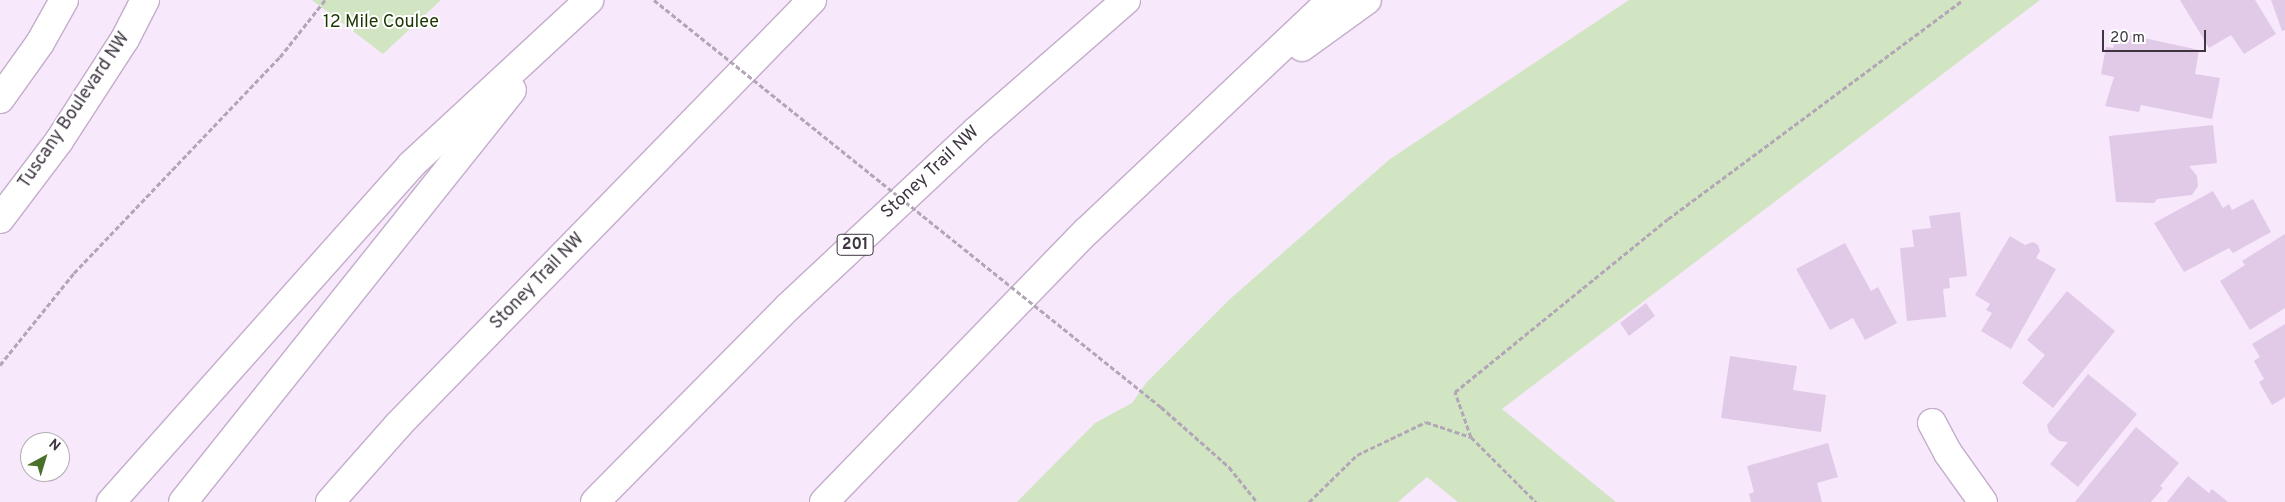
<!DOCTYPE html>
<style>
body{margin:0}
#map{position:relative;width:2285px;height:502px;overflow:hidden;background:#f7e8fb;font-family:Overpass,sans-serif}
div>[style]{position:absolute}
.green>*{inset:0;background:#d1e5c3}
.building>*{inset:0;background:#e1cae8}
.path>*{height:3px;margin-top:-1.5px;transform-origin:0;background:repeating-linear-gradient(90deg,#b3a6b7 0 5px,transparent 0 7.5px)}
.roads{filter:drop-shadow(1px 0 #c4adcb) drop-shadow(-1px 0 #c4adcb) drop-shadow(0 1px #c4adcb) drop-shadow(0 -1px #c4adcb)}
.street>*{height:28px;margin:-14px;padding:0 14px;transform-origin:14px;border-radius:14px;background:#fff}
.secondary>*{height:28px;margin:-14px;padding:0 14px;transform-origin:14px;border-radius:14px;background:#fff}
.highway>*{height:28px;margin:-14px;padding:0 14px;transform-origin:14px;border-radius:14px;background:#fff}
.path-bridge>*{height:3px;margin-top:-1.5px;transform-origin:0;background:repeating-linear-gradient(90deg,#b3a6b7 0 5px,transparent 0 7.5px)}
span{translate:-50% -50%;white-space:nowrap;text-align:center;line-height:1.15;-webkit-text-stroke:4px #fff;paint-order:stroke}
.shield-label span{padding:1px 4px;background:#fff;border:1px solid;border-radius:4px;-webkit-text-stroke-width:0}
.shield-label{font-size:16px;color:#3e3541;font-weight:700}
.park-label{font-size:18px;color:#1c3700}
.street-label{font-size:18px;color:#3e3541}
.north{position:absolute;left:20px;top:432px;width:50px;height:50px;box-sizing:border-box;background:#fff;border:1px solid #b2aeb3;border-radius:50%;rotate:39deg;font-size:14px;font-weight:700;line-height:20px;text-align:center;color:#3e3541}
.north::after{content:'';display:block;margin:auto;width:18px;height:22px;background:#4a702a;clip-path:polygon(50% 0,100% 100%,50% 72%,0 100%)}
.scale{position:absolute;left:2102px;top:30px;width:104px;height:22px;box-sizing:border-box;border:2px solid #3e3541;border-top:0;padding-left:6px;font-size:15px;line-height:18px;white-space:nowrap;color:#3e3541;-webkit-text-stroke:4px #fff;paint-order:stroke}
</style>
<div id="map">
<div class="green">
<div style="clip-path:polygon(312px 0,441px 0,383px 54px)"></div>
<div style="clip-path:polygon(1629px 0,2040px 0,1502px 409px,1616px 502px,1458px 502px,1427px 477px,1398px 502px,1017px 502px,1095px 423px,1132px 403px,1146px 383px,1230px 299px,1390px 159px)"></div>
</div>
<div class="building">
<div style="clip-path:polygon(2180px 0,2255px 0,2276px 34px,2244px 54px,2231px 35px,2209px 48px)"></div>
<div style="clip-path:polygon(2271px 0,2285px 0,2285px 30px,2282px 31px)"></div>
<div style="clip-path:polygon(2116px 32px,2199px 50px,2195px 74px,2220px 78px,2212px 119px,2141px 105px,2139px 112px,2105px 106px,2114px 77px,2101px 74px,2106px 47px,2113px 48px)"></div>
<div style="clip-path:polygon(2213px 125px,2217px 163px,2189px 166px,2197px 176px,2198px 186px,2192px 195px,2157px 199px,2154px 203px,2116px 202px,2109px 136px)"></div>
<div style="clip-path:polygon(2213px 191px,2223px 208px,2229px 204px,2232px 210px,2253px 199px,2271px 232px,2233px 253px,2229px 248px,2184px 272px,2154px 223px)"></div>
<div style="clip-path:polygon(1960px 212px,1967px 276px,1949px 278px,1950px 288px,1943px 289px,1946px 317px,1907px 321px,1900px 248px,1914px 247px,1912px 230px,1931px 228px,1929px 216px)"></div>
<div style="clip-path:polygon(2285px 234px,2285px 308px,2250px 330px,2220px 281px,2245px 265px,2242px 261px)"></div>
<div style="clip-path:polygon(2010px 236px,2025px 245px,2033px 242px,2038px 245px,2040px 251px,2036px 258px,2056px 269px,2011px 349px,1981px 331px,1992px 313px,1986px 310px,1990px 304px,1975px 295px)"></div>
<div style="clip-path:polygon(1845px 243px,1871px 291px,1878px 287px,1897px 323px,1865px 340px,1853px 318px,1830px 330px,1796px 269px)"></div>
<div style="clip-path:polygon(2067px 291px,2115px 331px,2053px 408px,2022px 383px,2045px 355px,2027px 340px)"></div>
<div style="clip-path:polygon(1646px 303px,1655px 316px,1629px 336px,1620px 323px)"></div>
<div style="clip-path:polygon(2285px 324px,2285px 397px,2272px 405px,2259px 382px,2264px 379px,2254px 361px,2260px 357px,2252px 344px)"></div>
<div style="clip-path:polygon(1730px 356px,1797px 366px,1793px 390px,1826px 395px,1821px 432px,1721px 418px)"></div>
<div style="clip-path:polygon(2088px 374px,2137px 414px,2078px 487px,2050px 464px,2068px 442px,2059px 441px,2049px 433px,2047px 425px)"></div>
<div style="clip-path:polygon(2136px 427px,2179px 463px,2160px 486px,2163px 488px,2151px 502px,2075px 502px)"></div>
<div style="clip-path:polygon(1828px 443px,1838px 477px,1817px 483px,1822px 502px,1751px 502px,1749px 494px,1754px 492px,1747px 466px)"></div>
<div style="clip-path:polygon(2188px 476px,2209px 493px,2212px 489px,2228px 502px,2167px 502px)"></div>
</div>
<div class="path">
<div style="left:0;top:365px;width:118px;rotate:-51.2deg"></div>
<div style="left:74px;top:273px;width:298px;rotate:-46.4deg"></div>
<div style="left:280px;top:57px;width:73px;rotate:-51.7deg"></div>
<div style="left:1161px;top:407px;width:91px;rotate:41.4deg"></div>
<div style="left:1229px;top:467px;width:45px;rotate:51.3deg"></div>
<div style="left:1471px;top:437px;width:48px;rotate:-109.6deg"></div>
<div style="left:1455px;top:392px;width:274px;rotate:-39.1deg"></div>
<div style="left:1668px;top:219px;width:367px;rotate:-36.6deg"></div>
<div style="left:1309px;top:502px;width:67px;rotate:-44.4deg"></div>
<div style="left:1357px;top:455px;width:76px;rotate:-25.6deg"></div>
<div style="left:1426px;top:422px;width:47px;rotate:18.4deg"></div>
<div style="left:1471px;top:437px;width:92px;rotate:45deg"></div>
</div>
<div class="roads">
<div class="street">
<div style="left:1932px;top:423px;width:34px;rotate:62deg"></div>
<div style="left:1948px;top:453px;width:60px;rotate:54.5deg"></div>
</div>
<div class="secondary">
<div style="left:0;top:99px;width:69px;rotate:-54.5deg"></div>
<div style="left:40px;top:43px;width:49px;rotate:-60.8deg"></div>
<div style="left:0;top:219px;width:98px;rotate:-52.9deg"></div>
<div style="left:59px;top:141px;width:121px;rotate:-57.1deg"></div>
<div style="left:125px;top:39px;width:44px;rotate:-62.9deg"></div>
</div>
<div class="highway">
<div style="left:1302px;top:47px;width:80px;rotate:-35.9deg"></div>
<div style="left:111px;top:502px;width:451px;rotate:-48.3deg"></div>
<div style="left:411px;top:165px;width:243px;rotate:-42.8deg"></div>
<div style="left:183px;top:502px;width:527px;rotate:-51.39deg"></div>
<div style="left:330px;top:502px;width:104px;rotate:-48.5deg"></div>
<div style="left:399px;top:424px;width:592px;rotate:-45.75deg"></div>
<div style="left:595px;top:502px;width:274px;rotate:-45.3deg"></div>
<div style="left:788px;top:307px;width:258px;rotate:-43.1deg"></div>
<div style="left:976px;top:131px;width:199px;rotate:-41.1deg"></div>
<div style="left:824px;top:502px;width:378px;rotate:-45.9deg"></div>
<div style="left:1087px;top:231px;width:336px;rotate:-43.4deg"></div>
</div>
</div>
<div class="path-bridge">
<div style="left:654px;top:0;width:650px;rotate:38.76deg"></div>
</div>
<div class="shield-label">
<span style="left:855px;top:245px">201</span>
</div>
<div class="park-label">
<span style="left:381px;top:23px">12 Mile Coulee</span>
</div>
<div class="street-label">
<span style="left:75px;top:111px;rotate:-56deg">Tuscany Boulevard NW</span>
<span style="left:931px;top:173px;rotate:-43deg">Stoney Trail NW</span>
<span style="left:538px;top:282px;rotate:-46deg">Stoney Trail NW</span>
</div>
<div class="north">N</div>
<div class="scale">20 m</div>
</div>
